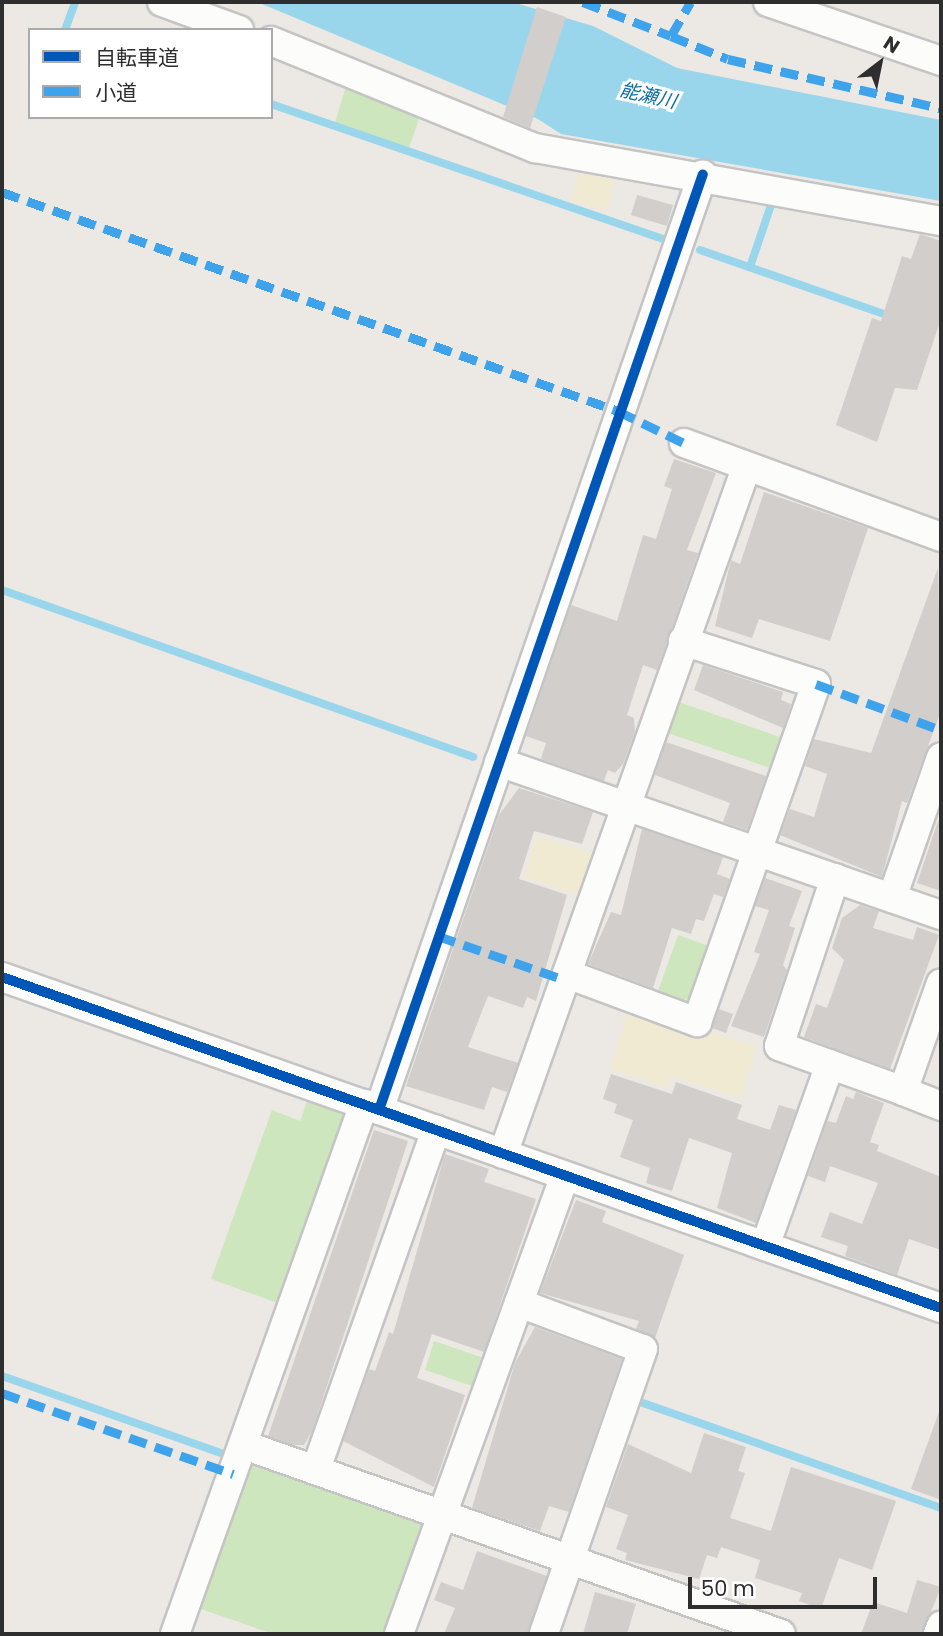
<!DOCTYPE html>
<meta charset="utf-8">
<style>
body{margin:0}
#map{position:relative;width:943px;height:1636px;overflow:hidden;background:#ece8e4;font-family:Poppins,"Noto Sans JP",sans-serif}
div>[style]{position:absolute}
.green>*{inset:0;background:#cee6be}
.sand>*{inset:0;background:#f0ead3}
.water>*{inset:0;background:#99d6ec}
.stream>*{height:8px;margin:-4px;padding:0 4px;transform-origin:4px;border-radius:4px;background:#99d6ec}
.building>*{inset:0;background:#d1cecb}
.roads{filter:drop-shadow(2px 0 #c5c4c5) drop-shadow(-2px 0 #c5c4c5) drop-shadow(0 2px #c5c4c5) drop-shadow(0 -2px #c5c4c5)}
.street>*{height:28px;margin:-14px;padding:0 14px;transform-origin:14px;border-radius:14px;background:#fcfcfb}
.quiet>*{height:9px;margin-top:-4.5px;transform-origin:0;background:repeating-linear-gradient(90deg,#3ea3eb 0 18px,transparent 0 27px)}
.cycleway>*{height:10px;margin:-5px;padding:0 5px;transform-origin:5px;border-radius:5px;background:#0057b8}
span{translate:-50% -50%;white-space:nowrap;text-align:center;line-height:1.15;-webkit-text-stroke:6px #fff;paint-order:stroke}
.water-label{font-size:19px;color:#0d6fa3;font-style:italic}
.frame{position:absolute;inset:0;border:4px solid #2e2e2e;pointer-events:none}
.legend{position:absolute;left:28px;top:28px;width:245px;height:91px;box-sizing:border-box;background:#fff;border:2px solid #ababab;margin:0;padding:9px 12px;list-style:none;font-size:21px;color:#2e2e2e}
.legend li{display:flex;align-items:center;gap:14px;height:35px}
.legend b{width:35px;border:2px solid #ababab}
.north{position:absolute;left:845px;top:28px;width:70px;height:70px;-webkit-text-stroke:5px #fff;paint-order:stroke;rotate:32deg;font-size:19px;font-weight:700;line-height:28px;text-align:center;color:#2e2e2e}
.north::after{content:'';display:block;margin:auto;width:24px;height:32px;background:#2e2e2e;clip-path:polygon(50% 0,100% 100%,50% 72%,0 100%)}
.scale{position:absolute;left:688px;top:1577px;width:189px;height:32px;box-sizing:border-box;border:4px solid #2e2e2e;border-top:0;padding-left:9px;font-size:21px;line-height:24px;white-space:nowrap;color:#2e2e2e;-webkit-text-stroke:5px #fff;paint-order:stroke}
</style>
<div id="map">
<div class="green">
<div style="clip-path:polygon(346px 86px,420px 116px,409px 148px,335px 123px)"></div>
<div style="clip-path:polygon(676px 701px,780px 737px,770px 768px,665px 732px)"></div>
<div style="clip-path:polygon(678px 935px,709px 946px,692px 997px,679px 1002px,657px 994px)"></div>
<div style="clip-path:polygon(308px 1099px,347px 1113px,283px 1305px,211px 1279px,272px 1110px,300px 1121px)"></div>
<div style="clip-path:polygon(434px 1341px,481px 1357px,472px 1386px,425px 1370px)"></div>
<div style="clip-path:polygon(248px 1464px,424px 1525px,386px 1634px,273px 1634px,195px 1607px)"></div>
</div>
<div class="sand">
<div style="clip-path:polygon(578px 173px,615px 180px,607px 211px,571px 201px)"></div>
<div style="clip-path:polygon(537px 836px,594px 854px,580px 896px,524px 877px)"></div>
<div style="clip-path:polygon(630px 1006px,757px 1047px,741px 1098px,672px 1076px,667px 1088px,610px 1069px)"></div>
</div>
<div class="water">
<div style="clip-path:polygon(257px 2px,512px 2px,593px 26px,677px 68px,941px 120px,941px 201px,561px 134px,538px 119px)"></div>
</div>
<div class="stream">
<div style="left:65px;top:30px;width:30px;rotate:-70deg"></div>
<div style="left:271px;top:104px;width:417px;rotate:19deg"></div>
<div style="left:700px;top:250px;width:203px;rotate:19.2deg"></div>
<div style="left:750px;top:267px;width:65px;rotate:-71.3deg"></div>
<div style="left:2px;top:590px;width:500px;rotate:19.5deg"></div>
<div style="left:2px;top:1376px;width:232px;rotate:19.4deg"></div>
<div style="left:643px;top:1403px;width:316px;rotate:19.4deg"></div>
</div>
<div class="building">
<div style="clip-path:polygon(537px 7px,566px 17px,530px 128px,503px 117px)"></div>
<div style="clip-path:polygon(637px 195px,673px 205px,667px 226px,631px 215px)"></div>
<div style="clip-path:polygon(920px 234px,941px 241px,941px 319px,917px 390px,895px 388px,877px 442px,836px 425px,872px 318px,881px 321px,902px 256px,911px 259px)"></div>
<div style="clip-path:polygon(674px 459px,716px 473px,687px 550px,698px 553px,657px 670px,643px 665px,627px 715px,634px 718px,635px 732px,623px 764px,615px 773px,608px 770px,604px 781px,541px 759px,546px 743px,526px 736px,571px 605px,617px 621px,643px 535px,656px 539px,672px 489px,664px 486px)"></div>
<div style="clip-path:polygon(764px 492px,868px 528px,830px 641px,759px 619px,752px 638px,715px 626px,731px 560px,740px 564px)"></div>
<div style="clip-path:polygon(938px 568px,941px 711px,907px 803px,902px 801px,882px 877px,780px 835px,790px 809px,814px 817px,827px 774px,805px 766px,814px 739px,871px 753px)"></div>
<div style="clip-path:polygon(703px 665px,783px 692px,781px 700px,791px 704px,783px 728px,694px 690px)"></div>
<div style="clip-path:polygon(666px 742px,766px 776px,747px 830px,723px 822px,730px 803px,655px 775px)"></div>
<div style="clip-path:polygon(519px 788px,593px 812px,582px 844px,534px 831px,519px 879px,567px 895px,536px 1001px,527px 997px,523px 1008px,488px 996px,468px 1047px,518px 1063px,507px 1092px,492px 1087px,484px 1110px,406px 1086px,499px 815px)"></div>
<div style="clip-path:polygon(938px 821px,941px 821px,941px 891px,917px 883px)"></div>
<div style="clip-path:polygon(642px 829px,723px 857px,717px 874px,730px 879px,723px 897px,714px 894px,704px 921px,696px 919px,691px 934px,672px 928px,653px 988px,588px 964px,611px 912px,621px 915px)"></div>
<div style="clip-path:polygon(765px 878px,802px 891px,789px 926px,795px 928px,783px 965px,787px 970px,764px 1037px,731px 1026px,760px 954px,754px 952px,769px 910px,755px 906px)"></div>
<div style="clip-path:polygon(860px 905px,879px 911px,873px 928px,913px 940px,917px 927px,939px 935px,890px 1069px,804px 1037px,816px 1004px,827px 1008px,844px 960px,832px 948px,842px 918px)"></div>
<div style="clip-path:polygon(719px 1009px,733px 1014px,726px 1033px,712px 1028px)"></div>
<div style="clip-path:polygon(611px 1074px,672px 1094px,676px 1082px,742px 1105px,737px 1119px,770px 1130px,779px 1105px,796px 1110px,756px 1223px,717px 1208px,732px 1153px,689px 1138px,672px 1191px,646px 1183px,650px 1168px,620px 1157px,633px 1120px,614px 1113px,617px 1104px,603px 1099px)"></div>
<div style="clip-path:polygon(856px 1092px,884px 1103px,870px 1142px,879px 1145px,877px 1151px,941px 1177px,941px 1250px,909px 1239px,897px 1275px,845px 1256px,848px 1246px,821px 1237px,830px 1212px,862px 1224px,878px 1183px,830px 1166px,825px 1182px,808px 1176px,827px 1121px,836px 1123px,846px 1096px,853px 1099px)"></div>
<div style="clip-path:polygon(374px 1130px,408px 1141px,312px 1431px,304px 1445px,293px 1445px,268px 1436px)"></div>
<div style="clip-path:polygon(445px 1154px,489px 1169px,484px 1182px,536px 1199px,484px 1352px,432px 1334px,417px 1378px,465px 1395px,434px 1487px,343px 1441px,369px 1369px,375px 1371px,389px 1332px,393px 1334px)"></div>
<div style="clip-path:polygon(576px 1200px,606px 1211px,602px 1222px,684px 1255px,655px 1338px,636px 1329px,639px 1321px,540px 1293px)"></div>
<div style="clip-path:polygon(535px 1327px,622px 1359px,569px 1512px,549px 1506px,540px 1531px,472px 1508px,515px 1363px)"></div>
<div style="clip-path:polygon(939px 1412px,941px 1413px,941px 1500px,911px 1489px)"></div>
<div style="clip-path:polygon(704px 1433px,746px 1447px,738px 1471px,745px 1473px,730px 1518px,771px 1531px,791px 1467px,896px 1501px,872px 1570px,839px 1558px,821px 1609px,799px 1601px,802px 1593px,755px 1578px,760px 1560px,721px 1547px,717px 1558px,707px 1555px,699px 1579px,625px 1560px,627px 1553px,616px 1549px,628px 1515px,606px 1507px,628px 1444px,691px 1473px)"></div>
<div style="clip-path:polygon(477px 1551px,547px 1576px,528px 1634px,444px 1634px,455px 1608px,434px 1600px,441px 1582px,463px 1590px)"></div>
<div style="clip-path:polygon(917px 1580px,941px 1587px,922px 1634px,861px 1634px,873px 1602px,907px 1613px)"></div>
<div style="clip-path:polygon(595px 1592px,636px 1604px,627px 1634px,583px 1634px)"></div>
</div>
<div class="roads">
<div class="street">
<div style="left:162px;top:2px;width:82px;rotate:20deg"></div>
<div style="left:768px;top:2px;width:183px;rotate:18.8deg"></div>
<div style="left:271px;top:41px;width:285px;rotate:22.1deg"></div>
<div style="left:535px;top:148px;width:413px;rotate:10.2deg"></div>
<div style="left:684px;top:443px;width:274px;rotate:20.1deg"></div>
<div style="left:499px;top:762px;width:468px;rotate:19.1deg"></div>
<div style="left:835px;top:878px;width:177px;rotate:108.4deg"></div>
<div style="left:779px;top:1046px;width:132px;rotate:19.9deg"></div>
<div style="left:903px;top:1091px;width:114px;rotate:-70.6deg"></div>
<div style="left:892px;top:898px;width:149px;rotate:-70.8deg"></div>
<div style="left:567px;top:974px;width:139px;rotate:20.3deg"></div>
<div style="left:697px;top:1022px;width:358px;rotate:-70.6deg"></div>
<div style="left:816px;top:684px;width:140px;rotate:-162.1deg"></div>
<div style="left:2px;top:977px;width:996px;rotate:19.42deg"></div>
<div style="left:903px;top:1091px;width:41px;rotate:21.5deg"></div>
<div style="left:379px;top:1110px;width:990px;rotate:-70.91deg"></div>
<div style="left:503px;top:1154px;width:728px;rotate:-70.49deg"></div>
<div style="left:765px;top:1246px;width:193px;rotate:-70.3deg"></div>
<div style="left:519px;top:1303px;width:132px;rotate:20.4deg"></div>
<div style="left:643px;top:1349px;width:302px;rotate:109.2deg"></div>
<div style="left:244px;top:1445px;width:569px;rotate:19.39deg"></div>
<div style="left:316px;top:1469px;width:360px;rotate:-70.5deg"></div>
<div style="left:175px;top:1634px;width:563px;rotate:-70.37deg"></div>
<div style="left:399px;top:1634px;width:487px;rotate:-70.1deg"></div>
<div style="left:938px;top:1634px;width:9px;rotate:-69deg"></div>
</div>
</div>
<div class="quiet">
<div style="left:583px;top:2px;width:94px;rotate:21.1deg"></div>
<div style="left:671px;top:36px;width:39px;rotate:-60deg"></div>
<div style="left:671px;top:36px;width:61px;rotate:22deg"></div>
<div style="left:728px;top:59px;width:219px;rotate:13deg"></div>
<div style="left:2px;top:192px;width:654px;rotate:19.57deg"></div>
<div style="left:618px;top:411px;width:73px;rotate:25.9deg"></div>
<div style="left:816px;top:684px;width:133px;rotate:20.2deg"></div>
<div style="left:438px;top:936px;width:134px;rotate:19.1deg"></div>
<div style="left:2px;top:1393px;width:245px;rotate:19.3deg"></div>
</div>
<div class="cycleway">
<div style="left:2px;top:977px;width:996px;rotate:19.42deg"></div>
<div style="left:379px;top:1110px;width:990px;rotate:-70.91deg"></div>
</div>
<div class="water-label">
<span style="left:648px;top:96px;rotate:13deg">能瀬川</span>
</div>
<div class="frame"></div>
<ul class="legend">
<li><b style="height:9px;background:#0057b8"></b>自転車道</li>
<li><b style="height:9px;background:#3ea3eb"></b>小道</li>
</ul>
<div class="north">N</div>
<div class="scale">50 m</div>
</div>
